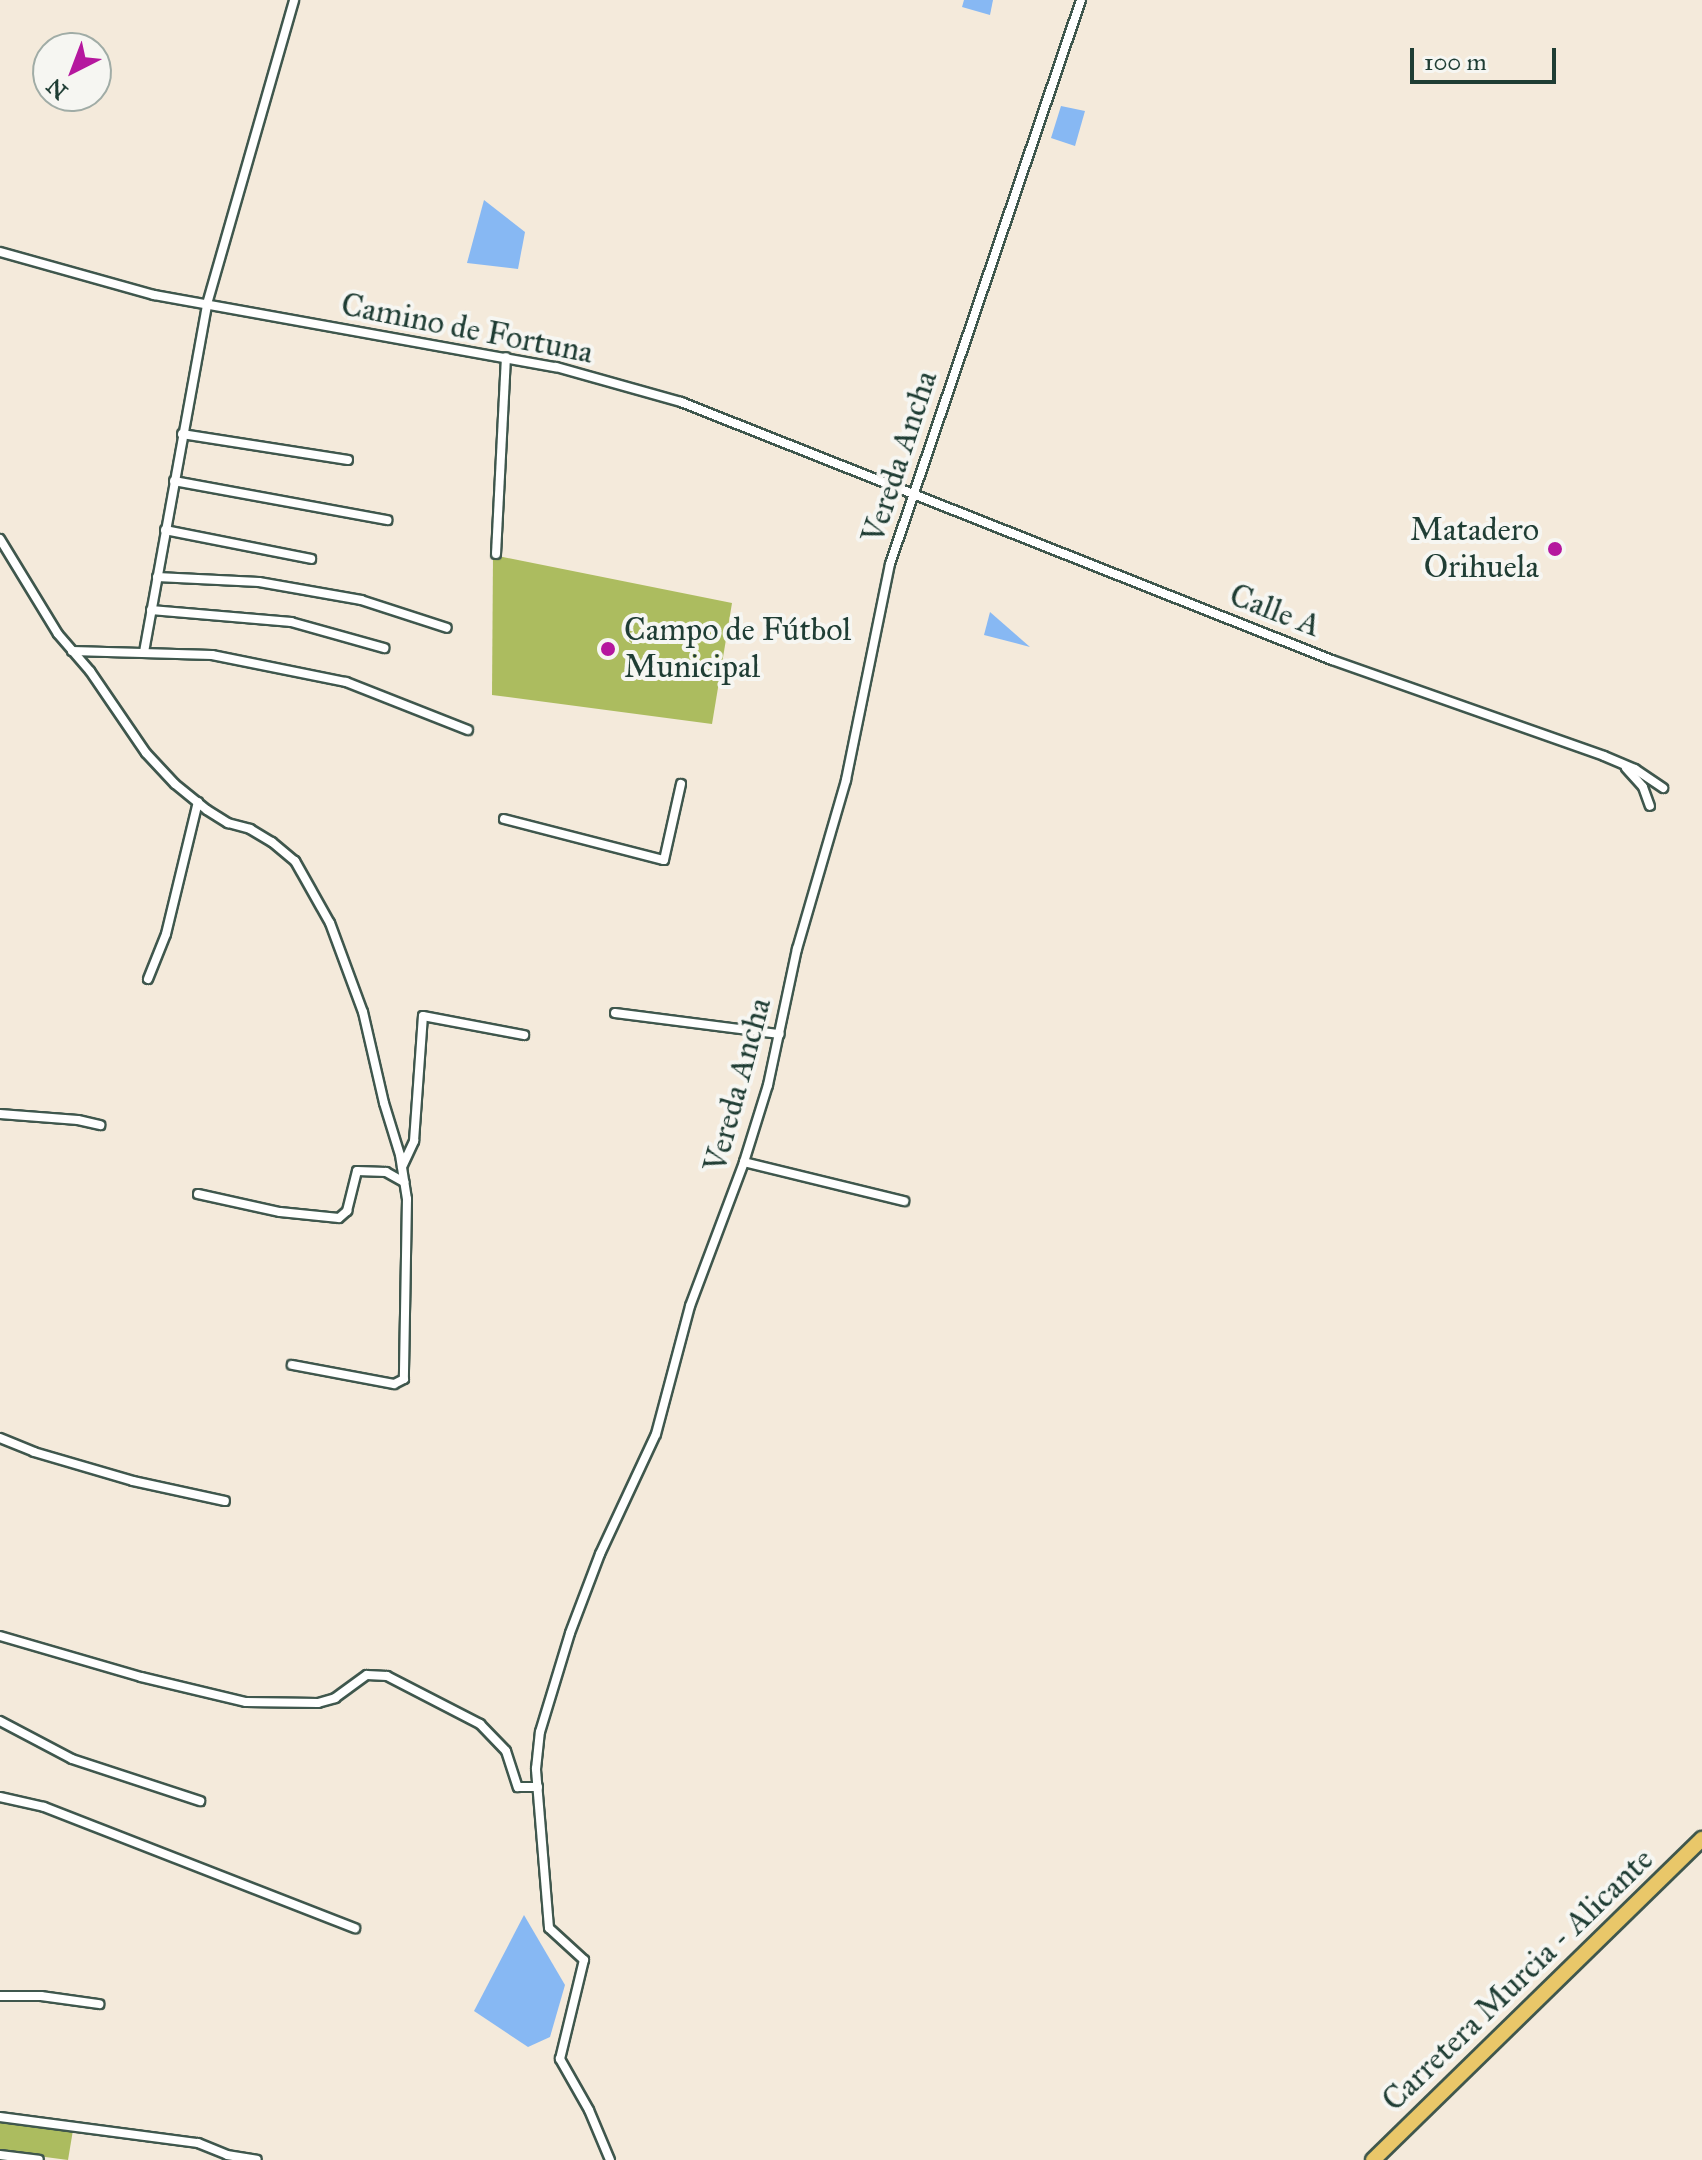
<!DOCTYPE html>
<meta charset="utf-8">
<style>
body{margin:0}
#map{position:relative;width:1702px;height:2160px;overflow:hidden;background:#f4eadb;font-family:"IM FELL Great Primer",serif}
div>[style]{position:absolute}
.green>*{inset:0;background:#acbc5f}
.water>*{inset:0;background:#87b8f3}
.roads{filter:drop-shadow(2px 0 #3f574d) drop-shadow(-2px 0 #3f574d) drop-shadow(0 2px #3f574d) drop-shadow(0 -2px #3f574d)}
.minor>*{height:8px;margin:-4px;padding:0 4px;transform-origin:4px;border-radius:4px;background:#fff}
.trunk>*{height:14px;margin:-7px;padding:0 7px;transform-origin:7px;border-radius:7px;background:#e9c769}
.dots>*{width:22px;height:22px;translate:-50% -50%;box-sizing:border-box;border:4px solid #f6f6f2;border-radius:50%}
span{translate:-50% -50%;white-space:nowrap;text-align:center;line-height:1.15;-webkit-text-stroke:8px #f6f6f2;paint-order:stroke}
.street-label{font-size:32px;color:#1f3d34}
.poi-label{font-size:32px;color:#1f3d34}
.right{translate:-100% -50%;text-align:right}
.left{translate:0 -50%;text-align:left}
.north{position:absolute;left:32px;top:32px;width:80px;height:80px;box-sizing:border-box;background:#f6f6f2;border:2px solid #a0aca6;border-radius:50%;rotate:222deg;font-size:22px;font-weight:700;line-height:32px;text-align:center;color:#1f3d34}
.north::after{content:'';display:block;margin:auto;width:28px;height:36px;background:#b5179e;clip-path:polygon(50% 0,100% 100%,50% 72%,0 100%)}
.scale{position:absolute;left:1410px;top:48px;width:146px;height:36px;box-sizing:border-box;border:4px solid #1f3d34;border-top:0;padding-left:10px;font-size:24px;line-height:28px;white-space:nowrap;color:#1f3d34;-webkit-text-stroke:6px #f6f6f2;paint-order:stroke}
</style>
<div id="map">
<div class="green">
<div style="clip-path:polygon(493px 555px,732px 603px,712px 724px,492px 695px)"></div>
<div style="clip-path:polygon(27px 2122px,73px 2130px,68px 2160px,0 2151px,0 2123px)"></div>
</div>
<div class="water">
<div style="clip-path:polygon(964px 0,993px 0,990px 15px,962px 7px)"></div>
<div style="clip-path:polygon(1061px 106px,1085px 111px,1075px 146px,1051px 138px)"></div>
<div style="clip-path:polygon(484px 200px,525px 232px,518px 269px,467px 263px)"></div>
<div style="clip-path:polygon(990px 612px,1030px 647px,984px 635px)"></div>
<div style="clip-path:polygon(524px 1915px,565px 1985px,550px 2037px,528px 2047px,474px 2011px)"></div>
</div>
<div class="roads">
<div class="minor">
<div style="left:0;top:252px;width:160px;rotate:15.6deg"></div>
<div style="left:154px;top:295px;width:408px;rotate:10.2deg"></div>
<div style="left:556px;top:367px;width:130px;rotate:15.6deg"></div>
<div style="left:681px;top:402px;width:700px;rotate:21.62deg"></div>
<div style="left:1332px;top:660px;width:288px;rotate:19.4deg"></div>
<div style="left:1604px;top:756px;width:34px;rotate:23deg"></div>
<div style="left:1635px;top:769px;width:34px;rotate:34deg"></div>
<div style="left:182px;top:434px;width:168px;rotate:8.9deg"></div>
<div style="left:174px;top:481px;width:217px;rotate:10.4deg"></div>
<div style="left:165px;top:530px;width:149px;rotate:11.2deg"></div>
<div style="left:0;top:539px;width:111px;rotate:58.6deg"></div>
<div style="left:58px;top:634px;width:49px;rotate:49.1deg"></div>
<div style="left:90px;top:671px;width:99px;rotate:55.7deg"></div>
<div style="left:146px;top:753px;width:42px;rotate:46.9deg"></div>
<div style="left:175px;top:784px;width:41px;rotate:39.1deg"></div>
<div style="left:207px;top:810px;width:25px;rotate:32deg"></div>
<div style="left:228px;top:823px;width:23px;rotate:15deg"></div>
<div style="left:250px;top:829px;width:26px;rotate:31deg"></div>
<div style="left:272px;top:842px;width:30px;rotate:40deg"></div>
<div style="left:295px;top:861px;width:71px;rotate:60.6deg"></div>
<div style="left:330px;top:923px;width:95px;rotate:69.7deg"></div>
<div style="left:363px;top:1012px;width:93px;rotate:77deg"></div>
<div style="left:384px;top:1103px;width:54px;rotate:72.9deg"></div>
<div style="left:400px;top:1155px;width:45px;rotate:81deg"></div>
<div style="left:407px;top:1199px;width:180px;rotate:91deg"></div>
<div style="left:404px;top:1379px;width:11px;rotate:153deg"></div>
<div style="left:394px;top:1384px;width:104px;rotate:-169.4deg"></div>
<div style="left:496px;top:554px;width:197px;rotate:-87.1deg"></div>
<div style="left:157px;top:577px;width:102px;rotate:2.8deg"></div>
<div style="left:259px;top:582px;width:104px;rotate:10deg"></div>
<div style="left:361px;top:600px;width:90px;rotate:18deg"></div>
<div style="left:151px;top:610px;width:141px;rotate:4.9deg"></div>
<div style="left:291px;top:622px;width:97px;rotate:15.6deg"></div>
<div style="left:72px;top:651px;width:140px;rotate:1.6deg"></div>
<div style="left:212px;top:655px;width:137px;rotate:11.4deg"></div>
<div style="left:346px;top:682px;width:131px;rotate:21.5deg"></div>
<div style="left:144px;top:652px;width:354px;rotate:-79.7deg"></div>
<div style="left:207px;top:304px;width:316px;rotate:-74deg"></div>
<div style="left:1626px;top:768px;width:25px;rotate:48deg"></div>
<div style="left:1643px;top:787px;width:20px;rotate:70deg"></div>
<div style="left:504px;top:819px;width:165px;rotate:14.4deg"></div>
<div style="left:664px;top:860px;width:78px;rotate:-77.4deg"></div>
<div style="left:148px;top:979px;width:48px;rotate:-68.2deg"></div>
<div style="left:166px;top:934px;width:136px;rotate:-76.4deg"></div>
<div style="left:615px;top:1013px;width:166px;rotate:7.3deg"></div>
<div style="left:0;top:1114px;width:78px;rotate:4.4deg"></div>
<div style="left:78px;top:1120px;width:23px;rotate:13deg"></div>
<div style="left:744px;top:1162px;width:165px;rotate:13.7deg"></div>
<div style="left:402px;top:1167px;width:29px;rotate:-65deg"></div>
<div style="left:414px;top:1141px;width:125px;rotate:-85.9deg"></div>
<div style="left:423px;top:1016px;width:103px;rotate:10.7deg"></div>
<div style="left:198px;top:1194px;width:84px;rotate:12.4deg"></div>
<div style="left:280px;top:1212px;width:59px;rotate:5.8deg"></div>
<div style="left:339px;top:1218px;width:11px;rotate:-41deg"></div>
<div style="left:347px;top:1211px;width:41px;rotate:-76deg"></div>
<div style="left:357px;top:1171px;width:29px;rotate:2deg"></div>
<div style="left:386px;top:1172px;width:21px;rotate:29deg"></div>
<div style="left:0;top:1438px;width:37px;rotate:22deg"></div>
<div style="left:34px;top:1452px;width:103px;rotate:16.3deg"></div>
<div style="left:133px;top:1481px;width:94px;rotate:12.3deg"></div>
<div style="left:0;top:1636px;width:147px;rotate:16.2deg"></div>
<div style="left:141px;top:1677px;width:108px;rotate:13.4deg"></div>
<div style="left:246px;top:1702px;width:72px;rotate:0.8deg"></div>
<div style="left:318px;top:1703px;width:18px;rotate:-16deg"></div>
<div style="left:335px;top:1698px;width:39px;rotate:-36deg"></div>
<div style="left:367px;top:1675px;width:20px;rotate:3deg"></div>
<div style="left:387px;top:1676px;width:105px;rotate:27.3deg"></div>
<div style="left:480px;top:1724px;width:37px;rotate:46deg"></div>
<div style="left:506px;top:1751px;width:38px;rotate:72deg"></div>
<div style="left:518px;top:1787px;width:20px"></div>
<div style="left:0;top:1721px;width:81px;rotate:27.8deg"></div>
<div style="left:72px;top:1759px;width:135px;rotate:18.2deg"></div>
<div style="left:0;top:1797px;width:45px;rotate:12.8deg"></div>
<div style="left:44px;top:1807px;width:334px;rotate:21.3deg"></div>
<div style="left:0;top:1996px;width:41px"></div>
<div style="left:41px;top:1996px;width:59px;rotate:7.9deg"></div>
<div style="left:0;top:2117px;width:200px;rotate:7.5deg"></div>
<div style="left:198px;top:2143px;width:31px;rotate:22deg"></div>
<div style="left:227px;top:2155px;width:30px;rotate:9deg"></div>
<div style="left:0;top:2155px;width:39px;rotate:7deg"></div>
<div style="left:610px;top:2160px;width:54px;rotate:-112.8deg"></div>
<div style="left:589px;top:2110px;width:59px;rotate:-119.6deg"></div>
<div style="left:560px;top:2059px;width:102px;rotate:-76.4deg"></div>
<div style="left:584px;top:1960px;width:47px;rotate:-137.6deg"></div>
<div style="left:549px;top:1928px;width:160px;rotate:-94.7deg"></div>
<div style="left:536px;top:1769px;width:37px;rotate:-84deg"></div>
<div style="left:540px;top:1732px;width:103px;rotate:-73.1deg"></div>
<div style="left:570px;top:1633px;width:85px;rotate:-69.2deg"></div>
<div style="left:600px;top:1554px;width:132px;rotate:-65deg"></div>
<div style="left:656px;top:1434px;width:132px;rotate:-75.1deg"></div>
<div style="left:690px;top:1306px;width:154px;rotate:-69.4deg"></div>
<div style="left:744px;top:1162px;width:81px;rotate:-72.7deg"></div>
<div style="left:768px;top:1085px;width:139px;rotate:-78deg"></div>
<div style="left:797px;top:949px;width:176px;rotate:-73.8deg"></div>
<div style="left:846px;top:780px;width:220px;rotate:-78.5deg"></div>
<div style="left:890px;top:564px;width:595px;rotate:-71.29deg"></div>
</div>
<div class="trunk">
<div style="left:1373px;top:2160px;width:460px;rotate:-44.3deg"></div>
</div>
</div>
<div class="dots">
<div style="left:1555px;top:549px;background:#b5179e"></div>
<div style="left:608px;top:649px;background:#b5179e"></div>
</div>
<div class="street-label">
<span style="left:467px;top:329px;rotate:11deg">Camino de Fortuna</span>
<span style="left:900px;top:457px;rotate:-72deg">Vereda Ancha</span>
<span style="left:1275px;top:611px;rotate:21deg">Calle A</span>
<span style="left:738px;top:1085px;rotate:-75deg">Vereda Ancha</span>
<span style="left:1518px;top:1980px;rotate:-44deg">Carretera Murcia - Alicante</span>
</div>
<div class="poi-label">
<span class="right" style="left:1539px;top:549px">Matadero<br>Orihuela</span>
<span class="left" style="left:624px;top:649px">Campo de Fútbol<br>Municipal</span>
</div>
<div class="north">N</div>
<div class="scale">100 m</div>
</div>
